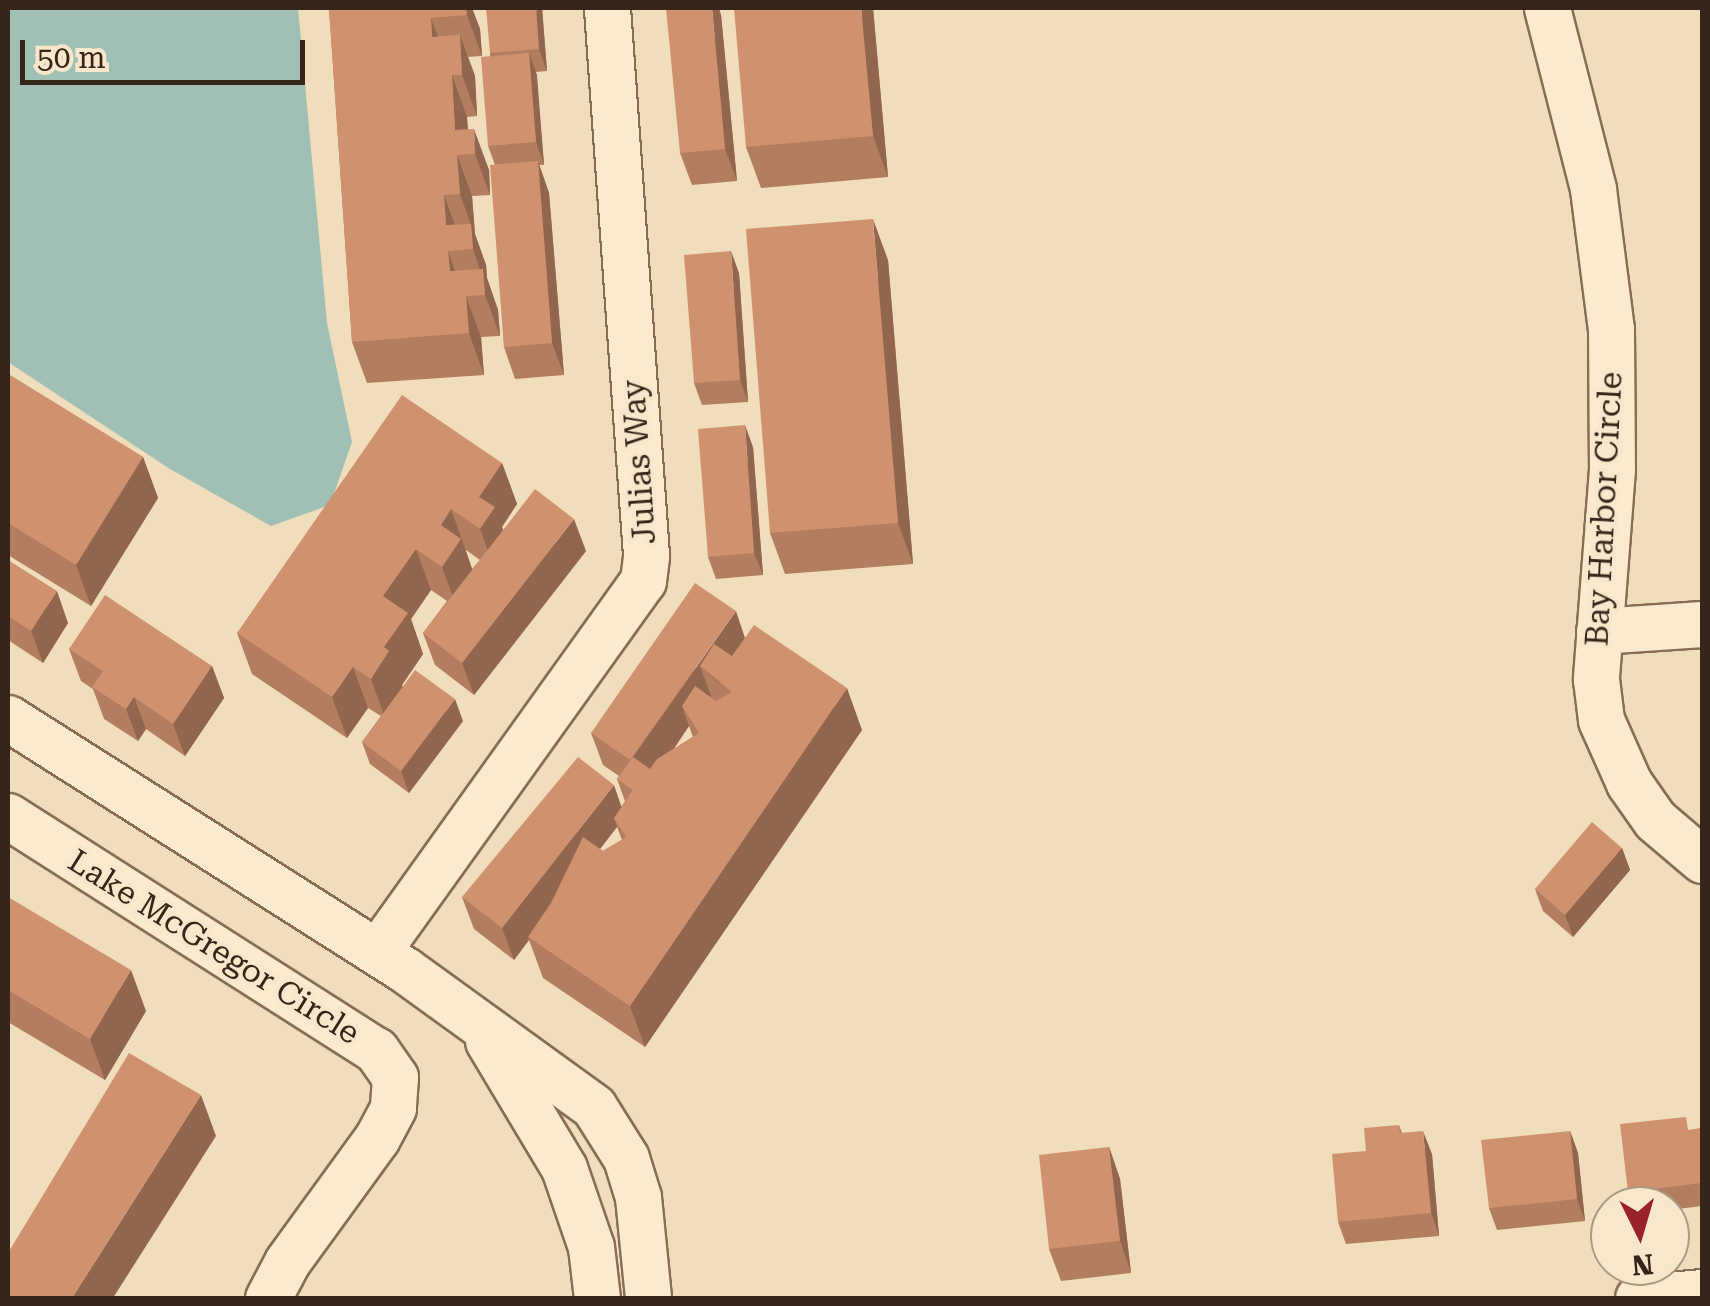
<!DOCTYPE html>
<style>
body{margin:0}
#map{position:relative;width:1710px;height:1306px;overflow:hidden;background:#f0ddbb;font-family:"Roboto Serif",serif}
div>[style]{position:absolute}
.water>*{inset:0;background:#a0c0b5}
.roads{filter:drop-shadow(2px 0 #886c54) drop-shadow(-2px 0 #886c54) drop-shadow(0 2px #886c54) drop-shadow(0 -2px #886c54)}
.minor>*{height:45px;margin:-22.5px;padding:0 22.5px;transform-origin:22.5px;border-radius:22.5px;background:#faebcf}
.wall>*{inset:0;background:#b37d5f}
.shaded-wall>*{inset:0;background:#92664e}
.building>*{inset:0;background:#d0916f}
span{translate:-50% -50%;white-space:nowrap;text-align:center;line-height:1.15;-webkit-text-stroke:8px #f7e7cb;paint-order:stroke}
.street-label{font-size:32px;color:#36261a}
.frame{position:absolute;inset:0;border:10px solid #36261a;pointer-events:none}
.north{position:absolute;left:1590px;top:1186px;width:100px;height:100px;box-sizing:border-box;background:#f7e7cb;border:2px solid #aa9a84;border-radius:50%;rotate:175deg;font-size:28px;font-weight:700;line-height:40px;text-align:center;color:#36261a}
.north::after{content:'';display:block;margin:auto;width:35px;height:45px;background:#9a222a;clip-path:polygon(50% 0,100% 100%,50% 72%,0 100%)}
.scale{position:absolute;left:20px;top:40px;width:285px;height:45px;box-sizing:border-box;border:5px solid #36261a;border-top:0;padding-left:12px;font-size:30px;line-height:35px;white-space:nowrap;color:#36261a;-webkit-text-stroke:8px #f7e7cb;paint-order:stroke}
</style>
<div id="map">
<div class="water">
<div style="clip-path:polygon(8px 8px,298px 8px,327px 323px,352px 442px,330px 505px,271px 526px,170px 469px,8px 362px)"></div>
</div>
<div class="roads">
<div class="minor">
<div style="left:1547px;top:8px;width:187px;rotate:75.7deg"></div>
<div style="left:1593px;top:189px;width:141px;rotate:82.7deg"></div>
<div style="left:1611px;top:329px;width:140px;rotate:89.6deg"></div>
<div style="left:1612px;top:469px;width:211px;rotate:94.4deg"></div>
<div style="left:1596px;top:679px;width:41px;rotate:83deg"></div>
<div style="left:1601px;top:720px;width:69px;rotate:66deg"></div>
<div style="left:1629px;top:783px;width:45px;rotate:54.9deg"></div>
<div style="left:1655px;top:820px;width:62px;rotate:40.4deg"></div>
<div style="left:1599px;top:631px;width:103px;rotate:-3.9deg"></div>
<div style="left:8px;top:718px;width:470px;rotate:32.4deg"></div>
<div style="left:405px;top:970px;width:233px;rotate:35.9deg"></div>
<div style="left:594px;top:1107px;width:60px;rotate:57.9deg"></div>
<div style="left:626px;top:1158px;width:41px;rotate:72.9deg"></div>
<div style="left:638px;top:1197px;width:101px;rotate:84.3deg"></div>
<div style="left:8px;top:816px;width:436px;rotate:32.5deg"></div>
<div style="left:376px;top:1050px;width:33px;rotate:55deg"></div>
<div style="left:395px;top:1077px;width:31px;rotate:94deg"></div>
<div style="left:393px;top:1108px;width:34px;rotate:118deg"></div>
<div style="left:377px;top:1138px;width:153px;rotate:126deg"></div>
<div style="left:287px;top:1262px;width:41px;rotate:117.8deg"></div>
<div style="left:377px;top:952px;width:457px;rotate:-54.4deg"></div>
<div style="left:643px;top:581px;width:26px;rotate:-83deg"></div>
<div style="left:646px;top:555px;width:548px;rotate:-94.08deg"></div>
<div style="left:488px;top:1041px;width:148px;rotate:59.1deg"></div>
<div style="left:564px;top:1168px;width:83px;rotate:71.1deg"></div>
<div style="left:591px;top:1247px;width:51px;rotate:83.3deg"></div>
<div style="left:1638px;top:1298px;width:64px;rotate:-5.4deg"></div>
</div>
</div>
<div class="wall">
<div style="clip-path:polygon(329px 8px,472px 8px,480px 29px,482px 56px,468px 57px,475px 76px,477px 116px,467px 117px,468px 129px,489px 170px,490px 195px,472px 196px,475px 234px,486px 265px,487px 278px,498px 310px,500px 336px,481px 337px,484px 375px,367px 383px,352px 342px)"></div>
<div style="clip-path:polygon(542px 8px,547px 71px,536px 72px,544px 165px,539px 165px,549px 193px,564px 375px,515px 379px,504px 347px,495px 165px,488px 146px,490px 53px)"></div>
<div style="clip-path:polygon(873px 8px,888px 177px,761px 188px,746px 147px)"></div>
<div style="clip-path:polygon(721px 15px,737px 181px,692px 185px,680px 153px)"></div>
<div style="clip-path:polygon(888px 260px,913px 564px,785px 574px,770px 533px)"></div>
<div style="clip-path:polygon(739px 273px,748px 402px,702px 405px,694px 383px)"></div>
<div style="clip-path:polygon(8px 374px,143px 457px,158px 498px,91px 606px,8px 555px)"></div>
<div style="clip-path:polygon(753px 447px,763px 575px,716px 579px,708px 557px)"></div>
<div style="clip-path:polygon(evenodd,502px 463px,517px 504px,502px 527px,503px 530px,586px 551px,474px 695px,435px 665px,423px 633px,447px 601px,431px 590px,411px 619px,423px 654px,402px 685px,403px 687px,463px 721px,409px 793px,370px 764px,362px 742px,381px 716px,368px 708px,347px 738px,252px 674px,237px 633px,502px 463px,466px 550px,480px 560px,472px 569px,466px 551px,466px 550px)"></div>
<div style="clip-path:polygon(8px 560px,68px 623px,43px 663px,8px 640px)"></div>
<div style="clip-path:polygon(evenodd,745px 638px,862px 730px,645px 1047px,543px 978px,529px 940px,514px 960px,474px 929px,462px 897px,621px 807px,625px 801px,617px 779px,619px 776px,603px 765px,591px 733px,745px 638px,689px 726px,693px 737px,674px 749px,689px 726px,745px 638px,617px 827px,622px 840px,603px 851px,600px 849px,617px 827px)"></div>
<div style="clip-path:polygon(69px 649px,212px 666px,224px 698px,185px 756px,146px 729px,138px 741px,104px 719px,93px 689px,81px 681px)"></div>
<div style="clip-path:polygon(1622px 848px,1630px 870px,1573px 937px,1543px 911px,1535px 889px)"></div>
<div style="clip-path:polygon(8px 897px,146px 1011px,105px 1080px,8px 1022px)"></div>
<div style="clip-path:polygon(1399px 1125px,1402px 1133px,1432px 1154px,1439px 1236px,1346px 1244px,1338px 1222px,1366px 1151px)"></div>
<div style="clip-path:polygon(1702px 1128px,1702px 1206px,1670px 1210px,1670px 1206px,1633px 1206px,1628px 1192px,1691px 1130px)"></div>
<div style="clip-path:polygon(1570px 1131px,1578px 1153px,1585px 1221px,1497px 1230px,1489px 1208px)"></div>
<div style="clip-path:polygon(1109px 1147px,1120px 1179px,1131px 1273px,1061px 1281px,1049px 1249px)"></div>
</div>
<div class="shaded-wall">
<div style="clip-path:polygon(466px 8px,472px 8px,480px 29px,482px 56px,467px 15px)"></div>
<div style="clip-path:polygon(536px 8px,542px 8px,547px 71px,539px 49px)"></div>
<div style="clip-path:polygon(712px 8px,719px 8px,721px 15px,737px 181px,725px 149px)"></div>
<div style="clip-path:polygon(861px 8px,873px 8px,888px 177px,873px 136px)"></div>
<div style="clip-path:polygon(431px 18px,446px 59px,432px 37px)"></div>
<div style="clip-path:polygon(460px 35px,475px 76px,477px 116px,462px 75px)"></div>
<div style="clip-path:polygon(529px 53px,537px 75px,544px 165px,536px 142px)"></div>
<div style="clip-path:polygon(452px 75px,467px 117px,469px 154px,455px 130px)"></div>
<div style="clip-path:polygon(474px 129px,489px 170px,490px 195px,475px 154px)"></div>
<div style="clip-path:polygon(457px 155px,472px 196px,475px 234px,486px 265px,487px 278px,498px 310px,500px 336px,485px 295px,484px 281px,473px 249px,471px 225px,460px 194px)"></div>
<div style="clip-path:polygon(538px 161px,549px 193px,564px 375px,552px 343px)"></div>
<div style="clip-path:polygon(444px 195px,459px 236px,446px 225px)"></div>
<div style="clip-path:polygon(873px 219px,888px 260px,913px 564px,898px 523px)"></div>
<div style="clip-path:polygon(448px 251px,463px 292px,450px 271px)"></div>
<div style="clip-path:polygon(731px 251px,739px 273px,748px 402px,740px 380px)"></div>
<div style="clip-path:polygon(466px 296px,481px 337px,484px 375px,469px 333px)"></div>
<div style="clip-path:polygon(745px 425px,753px 447px,763px 575px,754px 553px)"></div>
<div style="clip-path:polygon(143px 457px,158px 498px,91px 606px,76px 565px)"></div>
<div style="clip-path:polygon(502px 463px,517px 504px,502px 527px,510px 549px,495px 570px,480px 529px,479px 497px)"></div>
<div style="clip-path:polygon(451px 509px,476px 580px,457px 608px,442px 567px,441px 525px)"></div>
<div style="clip-path:polygon(574px 519px,586px 551px,474px 695px,462px 663px)"></div>
<div style="clip-path:polygon(416px 549px,431px 590px,411px 619px,423px 654px,402px 685px,404px 692px,386px 720px,371px 679px,383px 596px)"></div>
<div style="clip-path:polygon(57px 591px,68px 623px,43px 663px,31px 631px)"></div>
<div style="clip-path:polygon(736px 611px,747px 644px,720px 683px,700px 666px,711px 696px,692px 722px,682px 706px,689px 726px,643px 793px,631px 760px)"></div>
<div style="clip-path:polygon(212px 666px,224px 698px,185px 756px,173px 724px)"></div>
<div style="clip-path:polygon(353px 667px,368px 708px,347px 738px,332px 697px)"></div>
<div style="clip-path:polygon(847px 688px,862px 730px,645px 1047px,630px 1006px)"></div>
<div style="clip-path:polygon(134px 697px,146px 729px,138px 741px,126px 709px)"></div>
<div style="clip-path:polygon(455px 699px,463px 721px,409px 793px,401px 771px)"></div>
<div style="clip-path:polygon(614px 785px,625px 817px,614px 818px,617px 827px,530px 939px,528px 937px,529px 940px,514px 960px,502px 928px)"></div>
<div style="clip-path:polygon(1622px 848px,1630px 870px,1573px 937px,1565px 915px)"></div>
<div style="clip-path:polygon(131px 970px,146px 1011px,105px 1080px,90px 1039px)"></div>
<div style="clip-path:polygon(201px 1095px,216px 1136px,113px 1298px,72px 1298px)"></div>
<div style="clip-path:polygon(1423px 1131px,1432px 1154px,1439px 1236px,1431px 1213px)"></div>
<div style="clip-path:polygon(1570px 1131px,1578px 1153px,1585px 1221px,1577px 1199px)"></div>
<div style="clip-path:polygon(1109px 1147px,1120px 1179px,1131px 1273px,1120px 1241px)"></div>
</div>
<div class="building">
<div style="clip-path:polygon(329px 8px,466px 8px,467px 15px,431px 18px,432px 37px,460px 35px,462px 75px,452px 75px,455px 130px,474px 129px,475px 154px,457px 155px,460px 194px,444px 195px,446px 225px,471px 224px,473px 249px,448px 251px,450px 271px,483px 269px,485px 295px,466px 296px,469px 333px,352px 342px)"></div>
<div style="clip-path:polygon(486px 8px,536px 8px,539px 49px,490px 53px)"></div>
<div style="clip-path:polygon(666px 8px,712px 8px,725px 149px,680px 153px)"></div>
<div style="clip-path:polygon(734px 8px,861px 8px,873px 136px,746px 147px)"></div>
<div style="clip-path:polygon(529px 53px,536px 142px,488px 146px,481px 57px)"></div>
<div style="clip-path:polygon(538px 161px,552px 343px,504px 347px,490px 165px)"></div>
<div style="clip-path:polygon(873px 219px,898px 523px,770px 533px,746px 229px)"></div>
<div style="clip-path:polygon(731px 251px,740px 380px,694px 383px,684px 255px)"></div>
<div style="clip-path:polygon(8px 374px,143px 457px,76px 565px,8px 523px)"></div>
<div style="clip-path:polygon(402px 395px,502px 463px,479px 497px,495px 507px,480px 529px,451px 509px,441px 525px,461px 539px,442px 567px,416px 549px,383px 596px,408px 613px,384px 647px,389px 651px,371px 679px,353px 667px,332px 697px,237px 633px)"></div>
<div style="clip-path:polygon(745px 425px,754px 553px,708px 557px,698px 429px)"></div>
<div style="clip-path:polygon(535px 489px,574px 519px,462px 663px,423px 633px)"></div>
<div style="clip-path:polygon(8px 560px,57px 591px,31px 631px,8px 616px)"></div>
<div style="clip-path:polygon(695px 583px,736px 611px,630px 760px,591px 733px)"></div>
<div style="clip-path:polygon(105px 595px,212px 666px,173px 724px,134px 697px,126px 709px,92px 687px,103px 671px,69px 649px)"></div>
<div style="clip-path:polygon(754px 625px,847px 688px,630px 1006px,528px 937px,551px 903px,583px 837px,603px 851px,626px 837px,614px 818px,633px 790px,617px 779px,633px 757px,650px 769px,657px 759px,699px 733px,682px 706px,695px 686px,716px 701px,732px 692px,700px 666px,714px 644px,732px 656px)"></div>
<div style="clip-path:polygon(415px 670px,455px 699px,401px 771px,362px 742px)"></div>
<div style="clip-path:polygon(578px 757px,614px 785px,502px 928px,462px 897px)"></div>
<div style="clip-path:polygon(1592px 822px,1622px 848px,1565px 915px,1535px 889px)"></div>
<div style="clip-path:polygon(8px 897px,131px 970px,90px 1039px,8px 990px)"></div>
<div style="clip-path:polygon(129px 1053px,201px 1095px,72px 1298px,8px 1298px,8px 1253px)"></div>
<div style="clip-path:polygon(1686px 1117px,1688px 1130px,1702px 1128px,1702px 1183px,1628px 1192px,1620px 1124px)"></div>
<div style="clip-path:polygon(1399px 1125px,1400px 1133px,1423px 1131px,1431px 1213px,1338px 1222px,1332px 1154px,1366px 1151px,1364px 1128px)"></div>
<div style="clip-path:polygon(1570px 1131px,1577px 1199px,1489px 1208px,1481px 1140px)"></div>
<div style="clip-path:polygon(1109px 1147px,1120px 1241px,1049px 1249px,1039px 1155px)"></div>
</div>
<div class="street-label">
<span style="left:639px;top:462px;rotate:-94deg">Julias Way</span>
<span style="left:1604px;top:509px;rotate:-87deg">Bay Harbor Circle</span>
<span style="left:214px;top:947px;rotate:32deg">Lake McGregor Circle</span>
</div>
<div class="frame"></div>
<div class="north">N</div>
<div class="scale">50 m</div>
</div>
